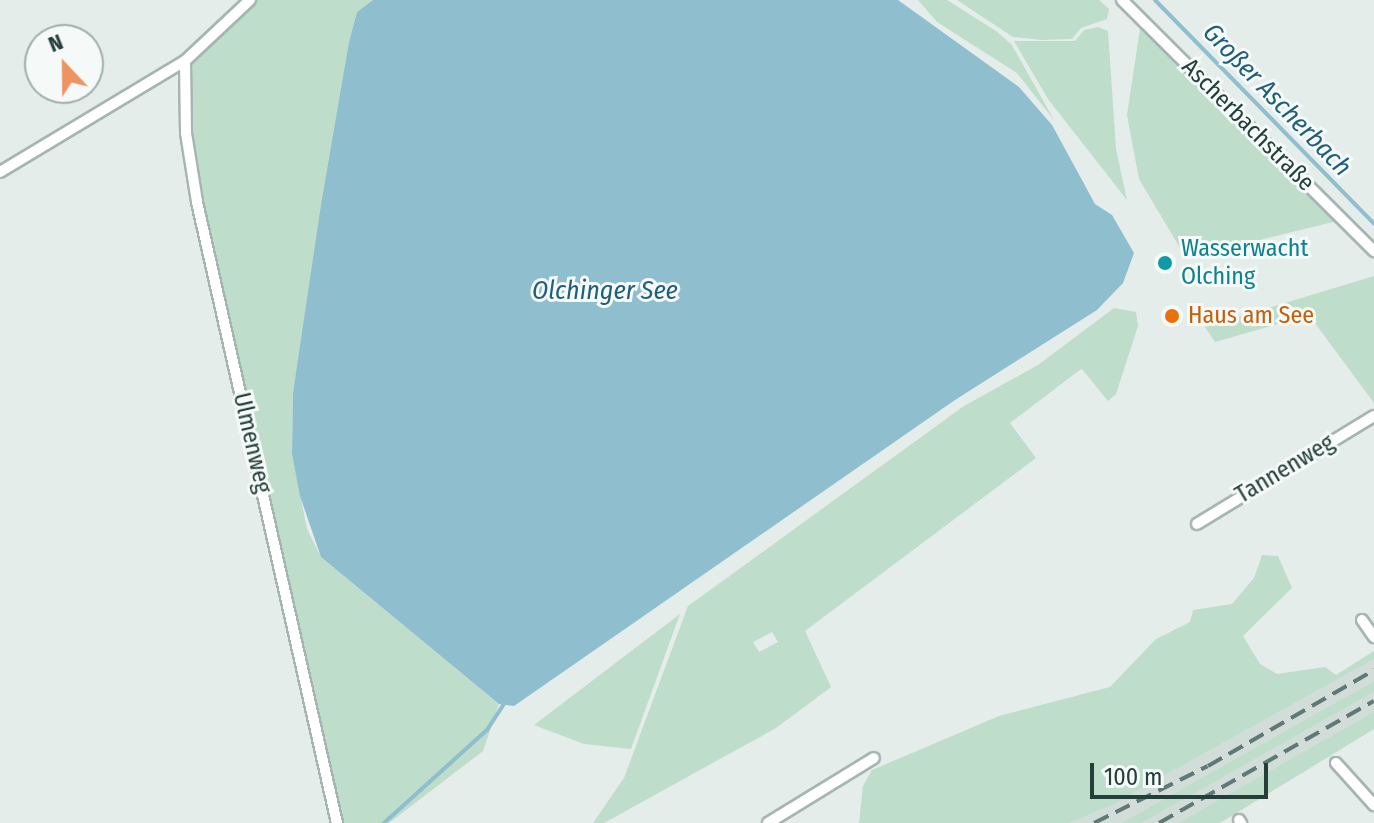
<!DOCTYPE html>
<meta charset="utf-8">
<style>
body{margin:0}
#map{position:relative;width:1374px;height:823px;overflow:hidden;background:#e4edea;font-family:"Fira Sans Condensed",sans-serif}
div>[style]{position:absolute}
.built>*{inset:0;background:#d2ddd9}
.green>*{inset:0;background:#beddca}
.water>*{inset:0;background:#8fbecf}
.stream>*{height:4px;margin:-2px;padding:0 2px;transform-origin:2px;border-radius:2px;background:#8fbecf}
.roads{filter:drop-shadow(2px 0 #a7b5b2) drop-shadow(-2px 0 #a7b5b2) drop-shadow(0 2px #a7b5b2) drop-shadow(0 -2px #a7b5b2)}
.street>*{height:10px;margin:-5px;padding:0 5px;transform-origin:5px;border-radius:5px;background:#fff}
.rail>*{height:4px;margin-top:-2px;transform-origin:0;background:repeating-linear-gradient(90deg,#5f7975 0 16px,transparent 0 24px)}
.dots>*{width:22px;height:22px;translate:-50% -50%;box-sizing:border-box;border:4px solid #f5f9f8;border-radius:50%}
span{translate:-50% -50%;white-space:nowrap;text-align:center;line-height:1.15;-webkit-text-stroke:6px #f5f9f8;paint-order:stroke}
.street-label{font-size:24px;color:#243e3a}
.culture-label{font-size:24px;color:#0d838f}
.left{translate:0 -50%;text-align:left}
.food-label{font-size:24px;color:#c56008}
.water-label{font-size:26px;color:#205f78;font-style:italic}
.north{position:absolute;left:24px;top:24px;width:80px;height:80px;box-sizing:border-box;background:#f5f9f8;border:2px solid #a1aeac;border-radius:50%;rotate:338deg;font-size:22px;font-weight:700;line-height:32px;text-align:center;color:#243e3a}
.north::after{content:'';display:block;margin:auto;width:28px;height:36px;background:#ec9463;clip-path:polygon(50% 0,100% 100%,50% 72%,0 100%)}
.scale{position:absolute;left:1090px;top:763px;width:178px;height:36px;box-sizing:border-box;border:4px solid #243e3a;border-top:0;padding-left:10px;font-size:24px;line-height:28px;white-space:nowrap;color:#243e3a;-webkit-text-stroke:6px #f5f9f8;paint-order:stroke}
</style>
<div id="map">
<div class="built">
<div style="clip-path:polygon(1374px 659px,1374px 681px,1121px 823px,1069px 823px,1112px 805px)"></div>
<div style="clip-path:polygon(1374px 692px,1374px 712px,1364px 721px,1178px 823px,1142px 823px)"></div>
</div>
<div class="green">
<div style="clip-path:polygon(250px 0,373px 0,357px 12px,349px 42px,293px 393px,292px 454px,307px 529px,321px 557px,499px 704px,483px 751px,389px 823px,337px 823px,197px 202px,185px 61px)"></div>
<div style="clip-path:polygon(918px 0,947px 0,996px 31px,1012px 45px,1054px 120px,1017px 73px,937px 22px)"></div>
<div style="clip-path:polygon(957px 0,1099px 0,1109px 9px,1107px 19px,1081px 28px,1072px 39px,1041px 40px,1013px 37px)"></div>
<div style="clip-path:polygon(1141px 22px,1337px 221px,1186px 258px,1139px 179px,1127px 115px)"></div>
<div style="clip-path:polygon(1098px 27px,1108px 31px,1116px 149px,1127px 200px,1048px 99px,1014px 41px,1075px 41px,1084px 30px)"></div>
<div style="clip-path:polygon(1374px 276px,1374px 403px,1309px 315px,1215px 342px,1205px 327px)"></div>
<div style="clip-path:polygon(evenodd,1114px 308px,1136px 312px,1138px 326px,1116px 394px,1108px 401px,1082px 369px,1077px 372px,1010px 423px,1036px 458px,805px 631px,831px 687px,776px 728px,604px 823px,593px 823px,624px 778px,688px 606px,964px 406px,1038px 365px,1114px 308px,772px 632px,778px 642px,759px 652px,753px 642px,772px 632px)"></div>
<div style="clip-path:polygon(1262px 555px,1278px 556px,1292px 588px,1243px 636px,1260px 664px,1277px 674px,1325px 667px,1336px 675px,1374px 651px,1374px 659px,1112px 805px,1069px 823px,859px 823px,863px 786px,872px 770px,999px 716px,1110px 687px,1156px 639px,1190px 622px,1193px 610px,1232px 604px,1254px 578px)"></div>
<div style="clip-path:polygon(680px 614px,631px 749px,584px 744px,534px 725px)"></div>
<div style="clip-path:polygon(1374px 681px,1374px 692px,1142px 823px,1121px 823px)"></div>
<div style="clip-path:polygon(1374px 712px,1374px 729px,1220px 823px,1178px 823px)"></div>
</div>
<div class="water">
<div style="clip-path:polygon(373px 0,898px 0,1019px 87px,1052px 125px,1095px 204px,1112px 215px,1134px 253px,1123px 283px,1097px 310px,955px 400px,514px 706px,499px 704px,321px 557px,300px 496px,292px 454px,293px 393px,321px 205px,349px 42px,357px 12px)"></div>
</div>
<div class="stream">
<div style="left:1155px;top:0;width:313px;rotate:45.6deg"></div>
<div style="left:384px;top:823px;width:139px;rotate:-42.1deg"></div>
<div style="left:487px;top:730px;width:30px;rotate:-57deg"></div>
</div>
<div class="roads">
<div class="street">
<div style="left:1122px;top:0;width:356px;rotate:44.9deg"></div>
<div style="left:185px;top:61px;width:72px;rotate:89.2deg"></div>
<div style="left:186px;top:133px;width:70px;rotate:80.9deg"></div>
<div style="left:197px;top:202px;width:637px;rotate:77.3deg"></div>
<div style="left:0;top:172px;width:216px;rotate:-31deg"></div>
<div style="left:185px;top:61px;width:89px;rotate:-43.2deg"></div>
<div style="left:1197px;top:524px;width:207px;rotate:-31.4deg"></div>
<div style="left:1362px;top:620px;width:21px;rotate:55deg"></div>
<div style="left:1336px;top:763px;width:57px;rotate:47.9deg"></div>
<div style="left:1239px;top:820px;width:4px;rotate:56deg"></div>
<div style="left:768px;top:823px;width:124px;rotate:-31.5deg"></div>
</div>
</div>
<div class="rail">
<div style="left:1094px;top:823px;width:127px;rotate:-26.6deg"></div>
<div style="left:1208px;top:766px;width:192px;rotate:-30deg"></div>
<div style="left:1159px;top:823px;width:247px;rotate:-29.6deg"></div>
</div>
<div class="dots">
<div style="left:1165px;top:263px;background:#0f9aa8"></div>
<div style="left:1172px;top:316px;background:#e8710a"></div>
</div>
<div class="street-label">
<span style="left:1248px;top:125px;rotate:45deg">Ascherbachstraße</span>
<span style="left:252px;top:443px;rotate:77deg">Ulmenweg</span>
<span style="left:1285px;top:469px;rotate:-31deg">Tannenweg</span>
</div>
<div class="culture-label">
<span class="left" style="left:1181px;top:263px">Wasserwacht<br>Olching</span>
</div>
<div class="food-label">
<span class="left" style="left:1188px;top:316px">Haus am See</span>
</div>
<div class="water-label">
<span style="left:1277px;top:100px;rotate:46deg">Großer Ascherbach</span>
<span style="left:605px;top:291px">Olchinger See</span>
</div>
<div class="north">N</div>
<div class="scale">100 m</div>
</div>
